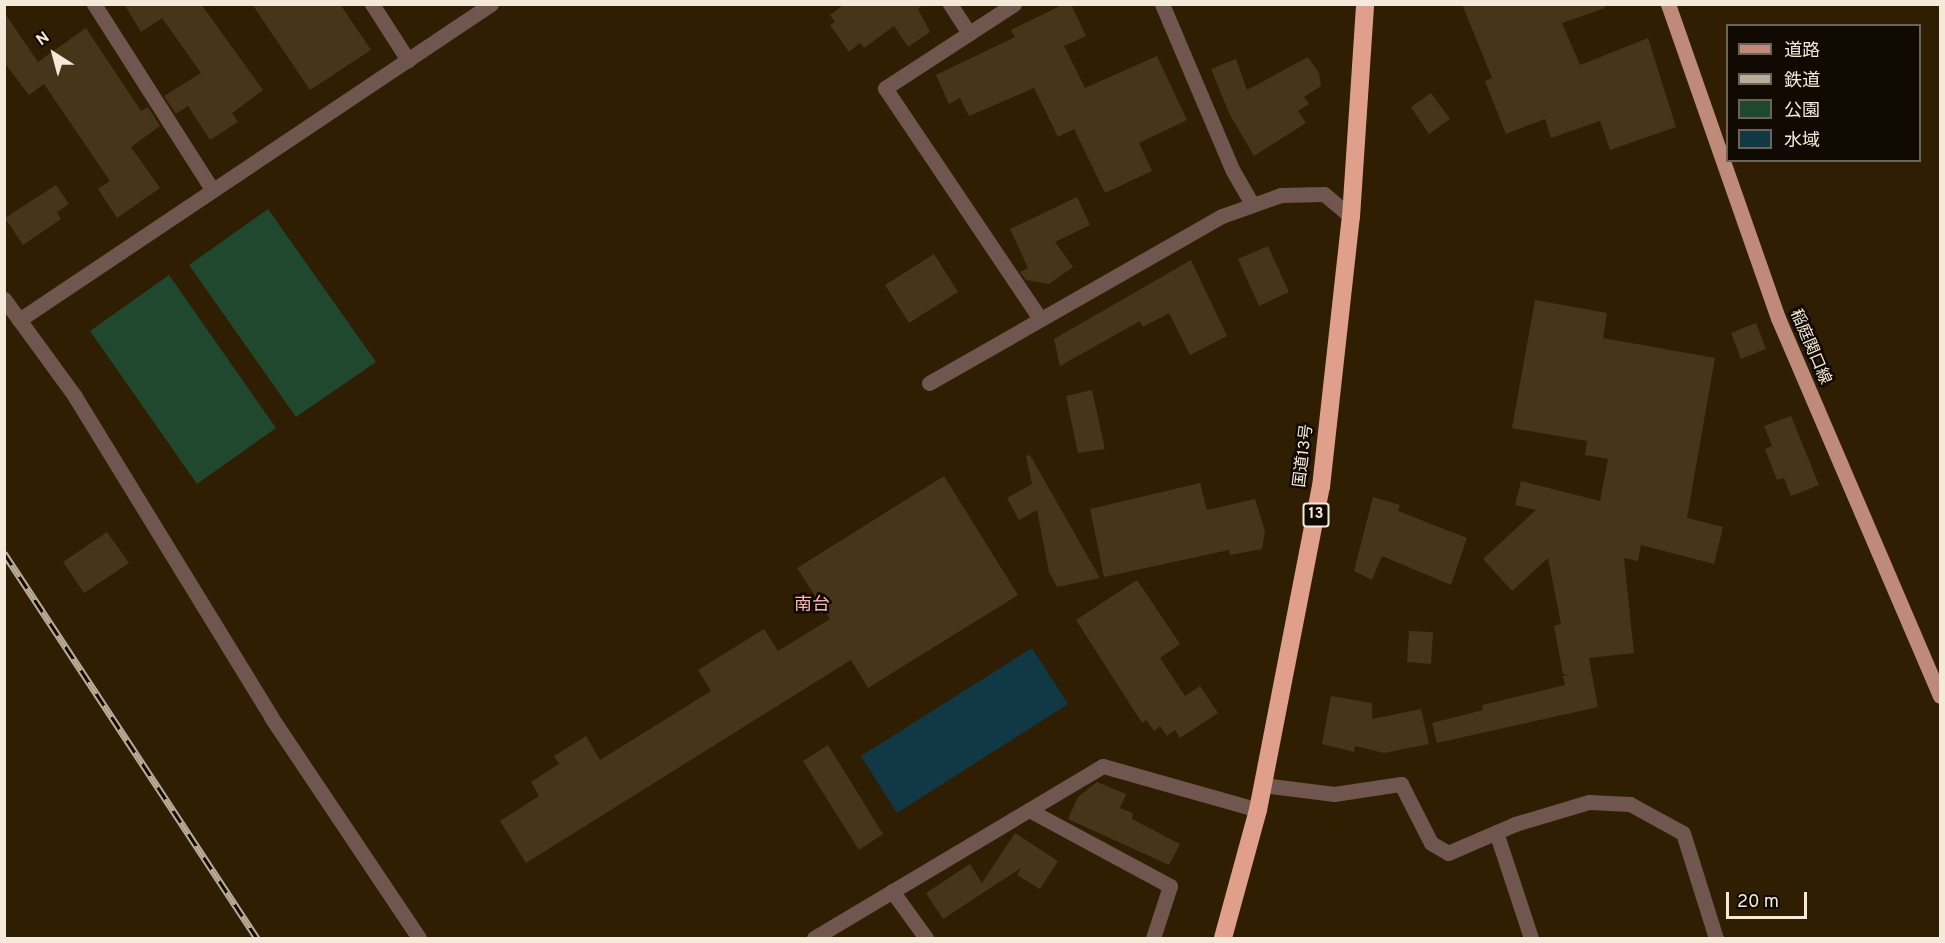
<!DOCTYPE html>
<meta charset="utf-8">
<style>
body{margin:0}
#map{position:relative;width:1945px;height:943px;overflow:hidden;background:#2f1e02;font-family:Overpass,"Noto Sans JP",sans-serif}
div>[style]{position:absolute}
.green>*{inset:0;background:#20482e}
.water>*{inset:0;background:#113845}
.building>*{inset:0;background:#473519}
.minor>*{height:15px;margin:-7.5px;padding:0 7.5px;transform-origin:7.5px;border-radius:7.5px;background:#70564e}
.major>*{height:15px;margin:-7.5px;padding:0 7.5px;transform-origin:7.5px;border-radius:7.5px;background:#bf8a7a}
.highway>*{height:18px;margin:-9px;padding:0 9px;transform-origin:9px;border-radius:9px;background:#df9f8b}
.rail>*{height:7px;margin-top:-3.5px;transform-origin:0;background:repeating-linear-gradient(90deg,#110a02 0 14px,#b9ac98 0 28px);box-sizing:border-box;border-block:2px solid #b9ac98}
span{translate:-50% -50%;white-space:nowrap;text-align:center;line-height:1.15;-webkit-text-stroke:5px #110a02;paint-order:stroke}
.shield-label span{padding:2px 4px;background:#110a02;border:2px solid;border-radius:4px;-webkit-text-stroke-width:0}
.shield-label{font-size:15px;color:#f5eada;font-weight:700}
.street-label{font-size:16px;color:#f5eada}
.neighbourhood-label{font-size:18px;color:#f8b4b6}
.frame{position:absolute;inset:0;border:6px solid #f5eada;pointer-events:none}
.legend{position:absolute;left:1726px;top:24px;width:195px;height:138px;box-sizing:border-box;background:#110a02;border:2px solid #6c6458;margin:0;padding:8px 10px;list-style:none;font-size:18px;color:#f5eada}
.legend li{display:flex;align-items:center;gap:12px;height:30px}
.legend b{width:30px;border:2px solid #6c6458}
.north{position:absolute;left:24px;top:24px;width:60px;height:60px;-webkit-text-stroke:4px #110a02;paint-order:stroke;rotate:324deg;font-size:16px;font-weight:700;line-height:24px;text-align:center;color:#f5eada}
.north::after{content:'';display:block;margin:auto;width:21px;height:27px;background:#f5eada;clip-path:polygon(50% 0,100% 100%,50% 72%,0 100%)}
.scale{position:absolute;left:1726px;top:892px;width:81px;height:27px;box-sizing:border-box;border:3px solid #f5eada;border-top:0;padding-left:8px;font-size:18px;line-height:21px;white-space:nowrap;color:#f5eada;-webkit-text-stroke:4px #110a02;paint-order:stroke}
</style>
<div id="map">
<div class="green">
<div style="clip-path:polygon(268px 209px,376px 362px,296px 417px,189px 265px)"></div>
<div style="clip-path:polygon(169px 275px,276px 428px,197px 484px,90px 331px)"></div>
</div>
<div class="water">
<div style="clip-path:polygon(1032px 648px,1068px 704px,897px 813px,861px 756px)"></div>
</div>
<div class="building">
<div style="clip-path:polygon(124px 4px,201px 4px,263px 90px,232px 113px,238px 122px,210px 140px,188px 106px,176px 114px,164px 96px,201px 73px,162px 18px,141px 32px)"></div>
<div style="clip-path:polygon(252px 4px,340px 4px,371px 50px,310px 90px)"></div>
<div style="clip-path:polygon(845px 4px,924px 4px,918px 9px,930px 32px,908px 47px,894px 26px,864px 48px,860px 43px,849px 52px,830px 25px,835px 22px,830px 15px)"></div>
<div style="clip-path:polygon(1064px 4px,1071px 4px,1086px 36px,1064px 46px,1085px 88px,1157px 56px,1187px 120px,1139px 143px,1152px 171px,1105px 193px,1074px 129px,1058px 137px,1034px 88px,969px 116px,960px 98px,949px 104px,936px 75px,1015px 37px,1011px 30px)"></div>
<div style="clip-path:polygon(1462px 4px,1604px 4px,1605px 8px,1562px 23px,1580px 65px,1648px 38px,1676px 127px,1610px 150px,1600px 121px,1551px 138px,1545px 119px,1506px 134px,1485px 81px,1492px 78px)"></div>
<div style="clip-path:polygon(4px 12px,38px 62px,86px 28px,141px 111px,148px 107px,160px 126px,131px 147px,160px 188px,117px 218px,98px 189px,110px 181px,44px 84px,29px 95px,4px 62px)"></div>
<div style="clip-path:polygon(1308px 57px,1319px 73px,1321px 86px,1304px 97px,1309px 104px,1298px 111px,1306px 123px,1254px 156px,1229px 113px,1211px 69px,1236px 59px,1247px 90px)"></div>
<div style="clip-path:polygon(1431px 93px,1450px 119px,1429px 134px,1411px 107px)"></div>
<div style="clip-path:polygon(56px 185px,69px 204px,57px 212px,61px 219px,23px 245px,5px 218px)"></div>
<div style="clip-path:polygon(1077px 197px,1090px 225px,1055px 242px,1073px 267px,1049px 284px,1026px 280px,1020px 272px,1028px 268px,1010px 229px)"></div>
<div style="clip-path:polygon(1268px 246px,1289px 292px,1259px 306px,1238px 259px)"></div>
<div style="clip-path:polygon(934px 254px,958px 292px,909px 323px,885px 285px)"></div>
<div style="clip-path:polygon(1191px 260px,1227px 336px,1190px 355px,1169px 313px,1143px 327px,1140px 321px,1060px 366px,1054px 339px)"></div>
<div style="clip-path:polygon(1535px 300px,1607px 313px,1603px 338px,1715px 358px,1687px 518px,1723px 527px,1714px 564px,1641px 545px,1638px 561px,1624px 558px,1634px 653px,1589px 658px,1598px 707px,1437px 743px,1432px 723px,1483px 710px,1482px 705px,1565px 685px,1563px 676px,1569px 675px,1563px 674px,1554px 626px,1561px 624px,1548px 558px,1512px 591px,1483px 559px,1536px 510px,1515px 505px,1521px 481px,1600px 501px,1608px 459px,1585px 455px,1587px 441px,1512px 428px)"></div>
<div style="clip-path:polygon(1756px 323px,1766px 349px,1741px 359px,1731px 333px)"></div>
<div style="clip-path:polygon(1092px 390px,1105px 449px,1078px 453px,1066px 396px)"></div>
<div style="clip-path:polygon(1791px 416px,1819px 485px,1791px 496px,1784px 478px,1777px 480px,1765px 449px,1772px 446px,1764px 426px)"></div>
<div style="clip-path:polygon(1030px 455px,1051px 492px,1100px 578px,1057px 587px,1049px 572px,1037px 510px,1019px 520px,1007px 498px,1032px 484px,1026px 456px)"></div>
<div style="clip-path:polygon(944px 476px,1018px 595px,868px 688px,851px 660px,526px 863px,500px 821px,539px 796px,531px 782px,559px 764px,554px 756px,586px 736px,600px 760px,711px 691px,698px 670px,764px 629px,778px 651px,830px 619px,797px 568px)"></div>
<div style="clip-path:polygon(1200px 483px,1207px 510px,1255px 499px,1265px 531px,1262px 549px,1230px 555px,1229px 550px,1104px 577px,1090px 509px)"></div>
<div style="clip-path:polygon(1373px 497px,1400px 505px,1398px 511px,1467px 538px,1451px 585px,1382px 556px,1372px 580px,1354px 571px)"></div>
<div style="clip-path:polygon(107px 532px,129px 563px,84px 593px,63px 562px)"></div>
<div style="clip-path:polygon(1137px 580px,1180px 644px,1160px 658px,1185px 696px,1200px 686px,1218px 713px,1180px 738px,1175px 730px,1167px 736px,1160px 726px,1154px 731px,1146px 720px,1142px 723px,1076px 620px)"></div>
<div style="clip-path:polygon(1409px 631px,1433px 632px,1431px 664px,1407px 662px)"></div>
<div style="clip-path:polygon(1331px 696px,1372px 703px,1372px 719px,1421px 709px,1429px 744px,1384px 753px,1355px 746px,1354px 752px,1322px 744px)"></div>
<div style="clip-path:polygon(828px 745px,883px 834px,859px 850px,803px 761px)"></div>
<div style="clip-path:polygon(1097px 782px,1126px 794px,1120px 808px,1133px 813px,1132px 819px,1180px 844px,1169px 865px,1068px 819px,1078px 797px)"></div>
<div style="clip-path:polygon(1015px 833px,1058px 861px,1040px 889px,1017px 875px,1021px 868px,943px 919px,926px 893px,970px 864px,982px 883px)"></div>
</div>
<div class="minor">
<div style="left:94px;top:4px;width:219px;rotate:57.5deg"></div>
<div style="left:372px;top:4px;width:67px;rotate:57.3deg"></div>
<div style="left:950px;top:4px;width:35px;rotate:57deg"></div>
<div style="left:1014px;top:4px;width:154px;rotate:146.9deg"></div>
<div style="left:885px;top:88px;width:278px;rotate:56.1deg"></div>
<div style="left:1162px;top:4px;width:181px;rotate:67deg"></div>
<div style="left:1233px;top:171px;width:39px;rotate:60deg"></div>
<div style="left:4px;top:299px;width:119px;rotate:53.9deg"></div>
<div style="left:74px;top:395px;width:377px;rotate:58.5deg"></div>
<div style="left:271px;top:717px;width:266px;rotate:56.2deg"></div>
<div style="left:19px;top:320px;width:568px;rotate:-33.8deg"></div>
<div style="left:929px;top:383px;width:337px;rotate:-29.7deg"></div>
<div style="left:1222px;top:216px;width:63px;rotate:-19.6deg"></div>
<div style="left:1281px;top:195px;width:43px;rotate:-1.3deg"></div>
<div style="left:1324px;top:194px;width:35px;rotate:40deg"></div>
<div style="left:1263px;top:785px;width:72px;rotate:7.2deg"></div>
<div style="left:1334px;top:794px;width:68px;rotate:-8.5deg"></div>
<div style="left:1401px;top:784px;width:66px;rotate:63deg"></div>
<div style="left:1431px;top:843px;width:20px;rotate:30deg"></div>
<div style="left:1448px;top:853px;width:73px;rotate:-23.4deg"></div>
<div style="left:1515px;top:824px;width:77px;rotate:-16.6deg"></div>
<div style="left:1589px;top:802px;width:41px;rotate:2.8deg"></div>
<div style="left:1630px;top:804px;width:60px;rotate:28.7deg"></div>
<div style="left:1683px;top:833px;width:110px;rotate:72.6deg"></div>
<div style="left:1029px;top:810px;width:160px;rotate:28.3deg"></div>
<div style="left:1170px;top:886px;width:55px;rotate:108.1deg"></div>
<div style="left:1496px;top:832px;width:112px;rotate:71.7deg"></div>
<div style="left:892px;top:891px;width:58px;rotate:54.1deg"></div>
<div style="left:814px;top:938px;width:336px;rotate:-30.8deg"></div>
<div style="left:1103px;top:766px;width:161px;rotate:15.8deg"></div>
</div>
<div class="major">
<div style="left:1668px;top:4px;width:333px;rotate:70.7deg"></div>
<div style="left:1778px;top:318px;width:411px;rotate:66.8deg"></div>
</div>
<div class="highway">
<div style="left:1223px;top:938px;width:133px;rotate:-74.7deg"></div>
<div style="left:1258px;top:810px;width:329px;rotate:-79deg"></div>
<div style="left:1321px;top:487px;width:272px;rotate:-83.7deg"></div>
<div style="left:1351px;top:217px;width:213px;rotate:-86.2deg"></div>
</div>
<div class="rail">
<div style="left:4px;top:553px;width:461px;rotate:56.7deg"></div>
</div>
<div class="shield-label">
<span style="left:1316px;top:515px">13</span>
</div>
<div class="street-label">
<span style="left:1810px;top:347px;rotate:67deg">稲庭関口線</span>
<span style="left:1304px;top:456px;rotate:-83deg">国道13号</span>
</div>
<div class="neighbourhood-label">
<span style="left:812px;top:606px">南台</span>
</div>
<div class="frame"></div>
<ul class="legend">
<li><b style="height:8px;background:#bf8a7a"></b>道路</li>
<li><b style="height:8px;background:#b9ac98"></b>鉄道</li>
<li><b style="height:16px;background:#20482e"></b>公園</li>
<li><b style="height:16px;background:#113845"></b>水域</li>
</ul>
<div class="north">N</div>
<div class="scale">20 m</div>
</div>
